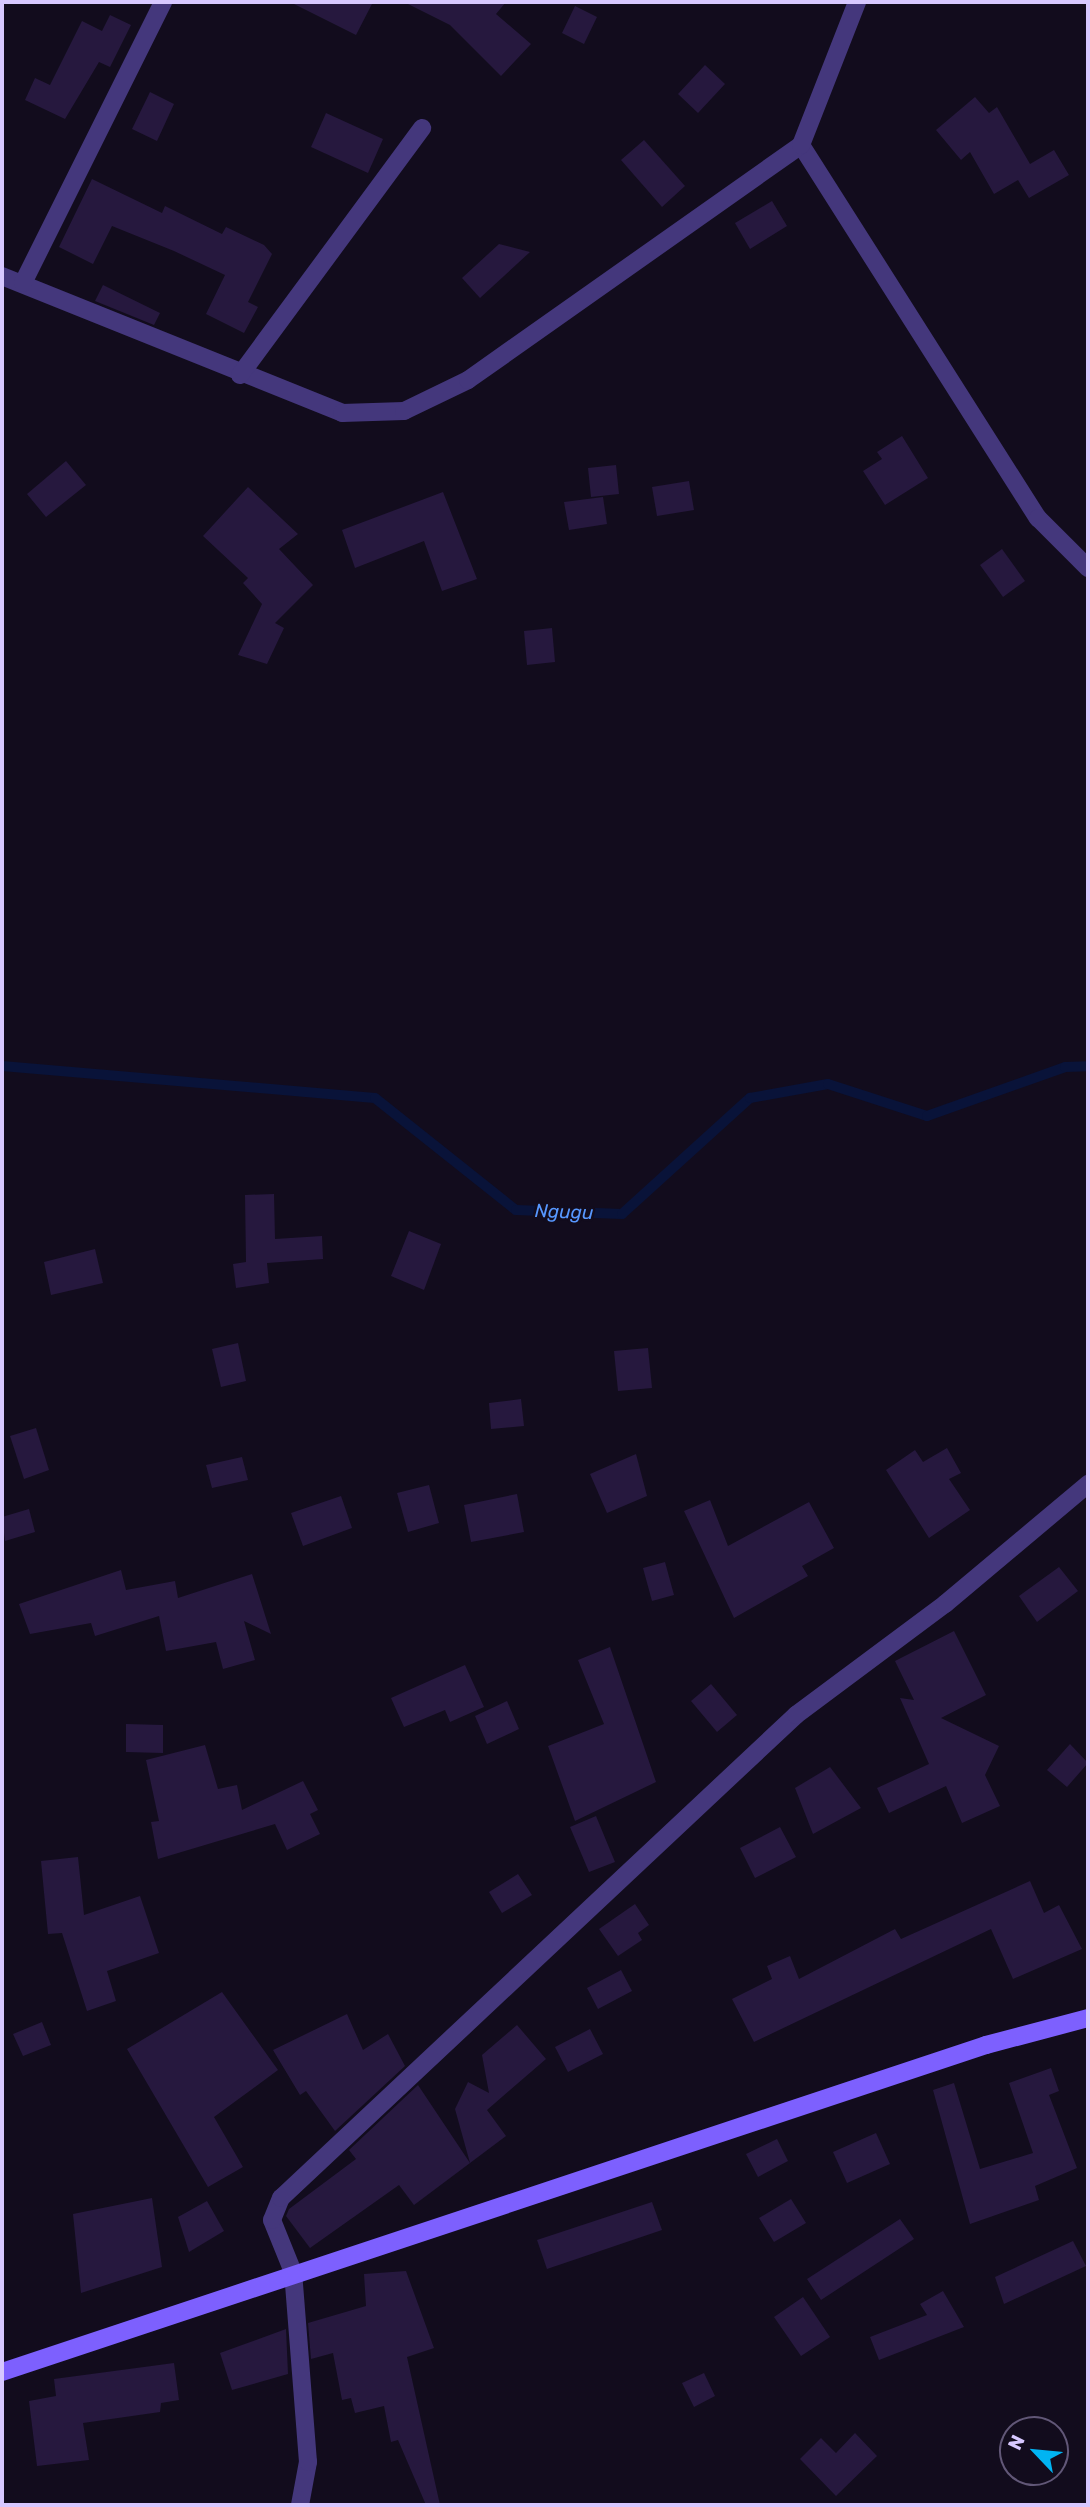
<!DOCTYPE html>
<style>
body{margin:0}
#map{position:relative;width:1090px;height:2507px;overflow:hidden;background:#120c1d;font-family:Rubik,sans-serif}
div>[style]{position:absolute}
.stream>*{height:10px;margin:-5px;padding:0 5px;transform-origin:5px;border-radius:5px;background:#091339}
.building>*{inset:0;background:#26183e}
.minor>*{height:18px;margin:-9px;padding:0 9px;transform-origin:9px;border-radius:9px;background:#44377c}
.secondary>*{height:18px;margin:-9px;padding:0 9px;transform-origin:9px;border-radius:9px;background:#7d60fe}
span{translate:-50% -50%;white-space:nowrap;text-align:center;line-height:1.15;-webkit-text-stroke:5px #120c1d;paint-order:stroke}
.water-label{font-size:19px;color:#5797fe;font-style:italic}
.frame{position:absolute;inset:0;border:4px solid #d7c8ff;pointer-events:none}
.north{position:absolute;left:999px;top:2416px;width:70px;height:70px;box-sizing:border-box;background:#120c1d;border:2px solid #615777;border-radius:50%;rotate:296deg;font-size:19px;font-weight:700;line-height:28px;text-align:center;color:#d7c8ff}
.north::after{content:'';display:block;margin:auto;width:24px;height:32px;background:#01b4f2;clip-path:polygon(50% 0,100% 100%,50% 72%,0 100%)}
</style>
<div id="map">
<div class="stream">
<div style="left:2px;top:1066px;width:374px;rotate:4.9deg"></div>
<div style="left:375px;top:1098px;width:180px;rotate:38.5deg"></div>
<div style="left:516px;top:1210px;width:106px;rotate:2.2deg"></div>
<div style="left:622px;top:1214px;width:173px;rotate:-42.2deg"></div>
<div style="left:750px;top:1098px;width:79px;rotate:-10.2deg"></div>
<div style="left:828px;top:1084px;width:104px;rotate:17.9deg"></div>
<div style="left:927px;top:1116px;width:146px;rotate:-19.5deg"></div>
<div style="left:1065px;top:1067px;width:23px;rotate:-2deg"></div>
</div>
<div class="building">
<div style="clip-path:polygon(290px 2px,373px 2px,356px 35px)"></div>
<div style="clip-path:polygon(404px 2px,506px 2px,496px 14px,531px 44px,501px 76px,450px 25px)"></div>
<div style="clip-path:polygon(575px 6px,597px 17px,584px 44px,562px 33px)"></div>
<div style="clip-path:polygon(110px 15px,131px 25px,110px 67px,99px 62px,65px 119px,25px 100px,35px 78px,50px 85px,82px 21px,102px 31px)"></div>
<div style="clip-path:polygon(705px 65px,725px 84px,698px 113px,678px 94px)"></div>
<div style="clip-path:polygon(150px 92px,174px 104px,157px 141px,132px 129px)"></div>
<div style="clip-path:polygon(975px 97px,989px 113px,997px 107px,1030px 164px,1054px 150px,1069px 175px,1029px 198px,1018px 180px,994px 194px,970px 152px,961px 160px,936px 130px)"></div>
<div style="clip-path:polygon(326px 113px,383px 139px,368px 173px,311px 147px)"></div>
<div style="clip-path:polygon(644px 140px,685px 186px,662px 207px,621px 160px)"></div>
<div style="clip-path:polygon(92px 179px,162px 213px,165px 206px,222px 234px,226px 227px,264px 245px,272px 254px,248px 302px,258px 307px,244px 333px,206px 314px,225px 275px,174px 251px,112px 226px,93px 264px,59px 247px)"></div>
<div style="clip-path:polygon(772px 201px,787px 226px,750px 249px,735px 223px)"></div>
<div style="clip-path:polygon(499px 244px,530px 252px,480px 298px,462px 278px)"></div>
<div style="clip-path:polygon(103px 285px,160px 313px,154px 325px,95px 301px)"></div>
<div style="clip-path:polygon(902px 436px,928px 478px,885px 505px,863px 471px,882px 459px,877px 452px)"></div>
<div style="clip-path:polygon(66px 461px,86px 485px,46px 517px,27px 494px)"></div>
<div style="clip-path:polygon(616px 465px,619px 494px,591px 497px,588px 468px)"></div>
<div style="clip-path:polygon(689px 481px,694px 510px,657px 516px,652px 487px)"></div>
<div style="clip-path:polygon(248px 487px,298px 534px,279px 549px,313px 585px,275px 623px,284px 628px,267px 664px,238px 655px,262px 604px,243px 583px,248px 578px,203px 536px)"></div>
<div style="clip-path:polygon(443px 492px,477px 579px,442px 591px,424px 541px,355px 568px,342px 530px)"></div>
<div style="clip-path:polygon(603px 497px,607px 524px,569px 530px,564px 502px)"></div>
<div style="clip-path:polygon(1002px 549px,1025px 581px,1003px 597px,980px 565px)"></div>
<div style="clip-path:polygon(552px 628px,555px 662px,527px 665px,524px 631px)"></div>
<div style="clip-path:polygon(274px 1194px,275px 1239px,322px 1236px,323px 1259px,267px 1263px,269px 1283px,236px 1288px,233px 1264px,246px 1262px,245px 1195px)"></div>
<div style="clip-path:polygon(409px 1231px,441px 1244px,424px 1290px,391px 1276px)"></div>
<div style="clip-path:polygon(95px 1249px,103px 1283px,51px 1295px,44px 1262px)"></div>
<div style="clip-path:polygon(238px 1343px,246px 1381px,221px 1387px,212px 1349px)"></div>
<div style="clip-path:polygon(648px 1348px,652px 1388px,618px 1391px,614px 1351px)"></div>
<div style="clip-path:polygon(521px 1399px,524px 1426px,491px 1429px,489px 1403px)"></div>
<div style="clip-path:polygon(36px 1428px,49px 1470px,24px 1479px,10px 1436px)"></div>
<div style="clip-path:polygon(947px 1448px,961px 1473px,949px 1479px,970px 1510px,929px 1538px,886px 1470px,915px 1450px,923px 1462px)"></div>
<div style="clip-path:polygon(636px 1454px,647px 1496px,607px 1513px,590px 1474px)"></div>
<div style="clip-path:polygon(242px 1457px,248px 1480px,212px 1488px,206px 1465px)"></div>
<div style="clip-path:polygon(429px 1485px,439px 1523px,408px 1532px,397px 1493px)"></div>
<div style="clip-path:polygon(517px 1494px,524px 1532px,471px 1542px,464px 1505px)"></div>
<div style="clip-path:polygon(341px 1496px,352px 1528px,303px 1546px,291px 1513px)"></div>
<div style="clip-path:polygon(710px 1500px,728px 1546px,809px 1502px,834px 1548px,802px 1566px,808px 1576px,734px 1618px,684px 1511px)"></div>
<div style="clip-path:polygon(29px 1509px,35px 1532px,5px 1541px,2px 1517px)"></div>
<div style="clip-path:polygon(665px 1562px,674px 1595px,652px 1601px,643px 1568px)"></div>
<div style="clip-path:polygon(1059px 1567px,1078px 1591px,1037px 1622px,1019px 1596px)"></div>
<div style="clip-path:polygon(121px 1570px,126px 1590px,175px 1581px,178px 1598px,252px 1574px,271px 1634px,244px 1621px,255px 1660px,223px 1669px,216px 1642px,166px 1651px,159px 1616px,95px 1636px,91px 1623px,30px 1634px,19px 1604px)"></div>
<div style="clip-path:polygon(954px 1631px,986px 1695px,941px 1718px,999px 1746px,985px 1775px,1000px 1806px,962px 1823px,946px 1786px,889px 1813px,877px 1788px,929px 1764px,900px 1698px,914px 1700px,895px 1661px)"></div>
<div style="clip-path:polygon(610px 1647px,656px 1782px,575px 1821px,548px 1746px,604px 1724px,578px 1660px)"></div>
<div style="clip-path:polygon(465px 1665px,484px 1707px,450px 1722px,445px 1710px,404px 1727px,391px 1698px)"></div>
<div style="clip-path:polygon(711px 1684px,737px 1715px,717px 1732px,691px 1701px)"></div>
<div style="clip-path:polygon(507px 1701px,519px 1729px,487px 1744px,475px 1716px)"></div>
<div style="clip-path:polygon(126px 1724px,163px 1725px,163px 1753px,126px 1752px)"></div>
<div style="clip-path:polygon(1070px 1744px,1088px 1763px,1067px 1787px,1047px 1770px)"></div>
<div style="clip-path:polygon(205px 1745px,218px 1789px,237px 1785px,242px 1810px,303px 1781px,318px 1810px,310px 1814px,320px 1834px,287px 1850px,275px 1824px,158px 1859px,151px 1822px,159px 1821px,146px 1760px)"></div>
<div style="clip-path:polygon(830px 1767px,861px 1808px,813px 1834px,795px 1788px)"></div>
<div style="clip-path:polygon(596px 1816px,615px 1862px,589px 1872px,570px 1827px)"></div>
<div style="clip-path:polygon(780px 1827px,796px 1857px,755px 1878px,740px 1848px)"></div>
<div style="clip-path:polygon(78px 1857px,84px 1915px,140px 1896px,159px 1953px,107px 1971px,116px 2001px,87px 2011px,62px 1933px,48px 1934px,41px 1861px)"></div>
<div style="clip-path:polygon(518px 1874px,532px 1895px,502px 1913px,489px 1892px)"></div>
<div style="clip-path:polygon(1030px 1881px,1044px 1913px,1059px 1905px,1082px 1949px,1013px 1979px,991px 1929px,754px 2042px,732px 1999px,772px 1979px,767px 1966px,790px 1956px,799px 1979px,895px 1929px,901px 1939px)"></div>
<div style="clip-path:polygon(635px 1904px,649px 1925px,638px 1933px,642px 1940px,618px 1956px,599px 1929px)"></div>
<div style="clip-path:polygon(621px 1970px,632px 1991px,598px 2009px,587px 1988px)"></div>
<div style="clip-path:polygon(222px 1992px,278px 2070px,214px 2117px,243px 2167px,208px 2187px,127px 2049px)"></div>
<div style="clip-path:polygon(347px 2014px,363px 2050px,388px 2034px,405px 2066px,335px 2131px,306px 2091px,300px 2095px,273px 2050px)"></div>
<div style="clip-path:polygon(42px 2022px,51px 2045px,23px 2056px,13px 2034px)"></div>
<div style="clip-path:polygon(517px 2025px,546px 2059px,487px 2110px,506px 2136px,470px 2163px,455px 2109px,468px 2082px,489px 2093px,482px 2055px)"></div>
<div style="clip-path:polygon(590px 2029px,603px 2054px,568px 2072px,555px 2047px)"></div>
<div style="clip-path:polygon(1051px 2068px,1059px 2091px,1049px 2095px,1077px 2168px,1035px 2186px,1039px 2200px,970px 2224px,933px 2090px,954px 2083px,980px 2169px,1033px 2153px,1009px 2083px)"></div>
<div style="clip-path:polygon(418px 2085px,470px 2163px,414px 2205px,399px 2185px,310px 2248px,286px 2216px,289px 2209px,356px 2159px,349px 2150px)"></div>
<div style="clip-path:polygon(876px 2133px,890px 2164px,847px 2183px,833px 2152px)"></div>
<div style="clip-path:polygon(777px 2139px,788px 2161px,758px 2177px,746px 2154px)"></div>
<div style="clip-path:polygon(152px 2198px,162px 2267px,81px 2293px,73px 2214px)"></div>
<div style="clip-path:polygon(791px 2199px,806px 2223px,774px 2242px,759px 2218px)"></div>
<div style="clip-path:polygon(207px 2201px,224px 2231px,189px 2252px,178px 2217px)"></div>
<div style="clip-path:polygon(652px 2202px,662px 2230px,547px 2269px,537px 2240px)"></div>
<div style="clip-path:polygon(900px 2219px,914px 2239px,821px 2300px,807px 2279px)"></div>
<div style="clip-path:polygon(1073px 2241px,1086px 2266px,1004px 2304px,995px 2277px)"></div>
<div style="clip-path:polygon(406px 2271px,434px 2348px,407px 2357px,440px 2505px,426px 2505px,398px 2440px,391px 2442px,384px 2406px,355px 2413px,351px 2398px,342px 2400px,333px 2353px,311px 2359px,308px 2323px,366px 2306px,364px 2274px)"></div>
<div style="clip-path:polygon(943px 2291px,964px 2327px,879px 2360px,870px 2337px,927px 2315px,920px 2304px)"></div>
<div style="clip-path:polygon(803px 2297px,830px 2337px,801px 2356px,774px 2317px)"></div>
<div style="clip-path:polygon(286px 2329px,288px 2374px,232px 2390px,220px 2353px)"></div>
<div style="clip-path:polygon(174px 2363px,179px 2400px,161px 2403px,160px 2412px,83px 2423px,89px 2460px,37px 2466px,29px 2401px,56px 2396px,54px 2379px)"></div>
<div style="clip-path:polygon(704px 2373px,715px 2396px,694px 2407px,682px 2383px)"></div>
<div style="clip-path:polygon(855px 2433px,877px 2456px,836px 2496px,800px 2459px,821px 2438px,836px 2453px)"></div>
</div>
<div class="minor">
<div style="left:801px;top:145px;width:442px;rotate:57.6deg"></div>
<div style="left:1038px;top:518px;width:71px;rotate:45deg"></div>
<div style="left:2px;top:276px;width:367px;rotate:21.9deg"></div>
<div style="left:342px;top:413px;width:62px;rotate:-1.8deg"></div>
<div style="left:404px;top:411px;width:71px;rotate:-25.8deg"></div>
<div style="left:468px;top:380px;width:408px;rotate:-35.2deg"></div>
<div style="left:801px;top:145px;width:154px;rotate:-68.6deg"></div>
<div style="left:23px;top:283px;width:314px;rotate:-63.5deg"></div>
<div style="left:240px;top:375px;width:307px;rotate:-53.6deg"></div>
<div style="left:300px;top:2505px;width:44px;rotate:-79.5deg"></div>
<div style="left:308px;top:2462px;width:191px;rotate:-94.5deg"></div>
<div style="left:293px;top:2272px;width:56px;rotate:-112deg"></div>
<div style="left:272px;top:2220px;width:24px;rotate:-68deg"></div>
<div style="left:281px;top:2198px;width:706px;rotate:-43.16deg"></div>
<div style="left:796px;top:1715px;width:186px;rotate:-36.7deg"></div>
<div style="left:945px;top:1604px;width:187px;rotate:-40deg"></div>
</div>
<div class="secondary">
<div style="left:2px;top:2372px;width:1037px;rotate:-18.38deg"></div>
<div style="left:986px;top:2045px;width:106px;rotate:-14.8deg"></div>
</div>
<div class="water-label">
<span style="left:564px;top:1212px;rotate:2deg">Ngugu</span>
</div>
<div class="frame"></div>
<div class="north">N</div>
</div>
